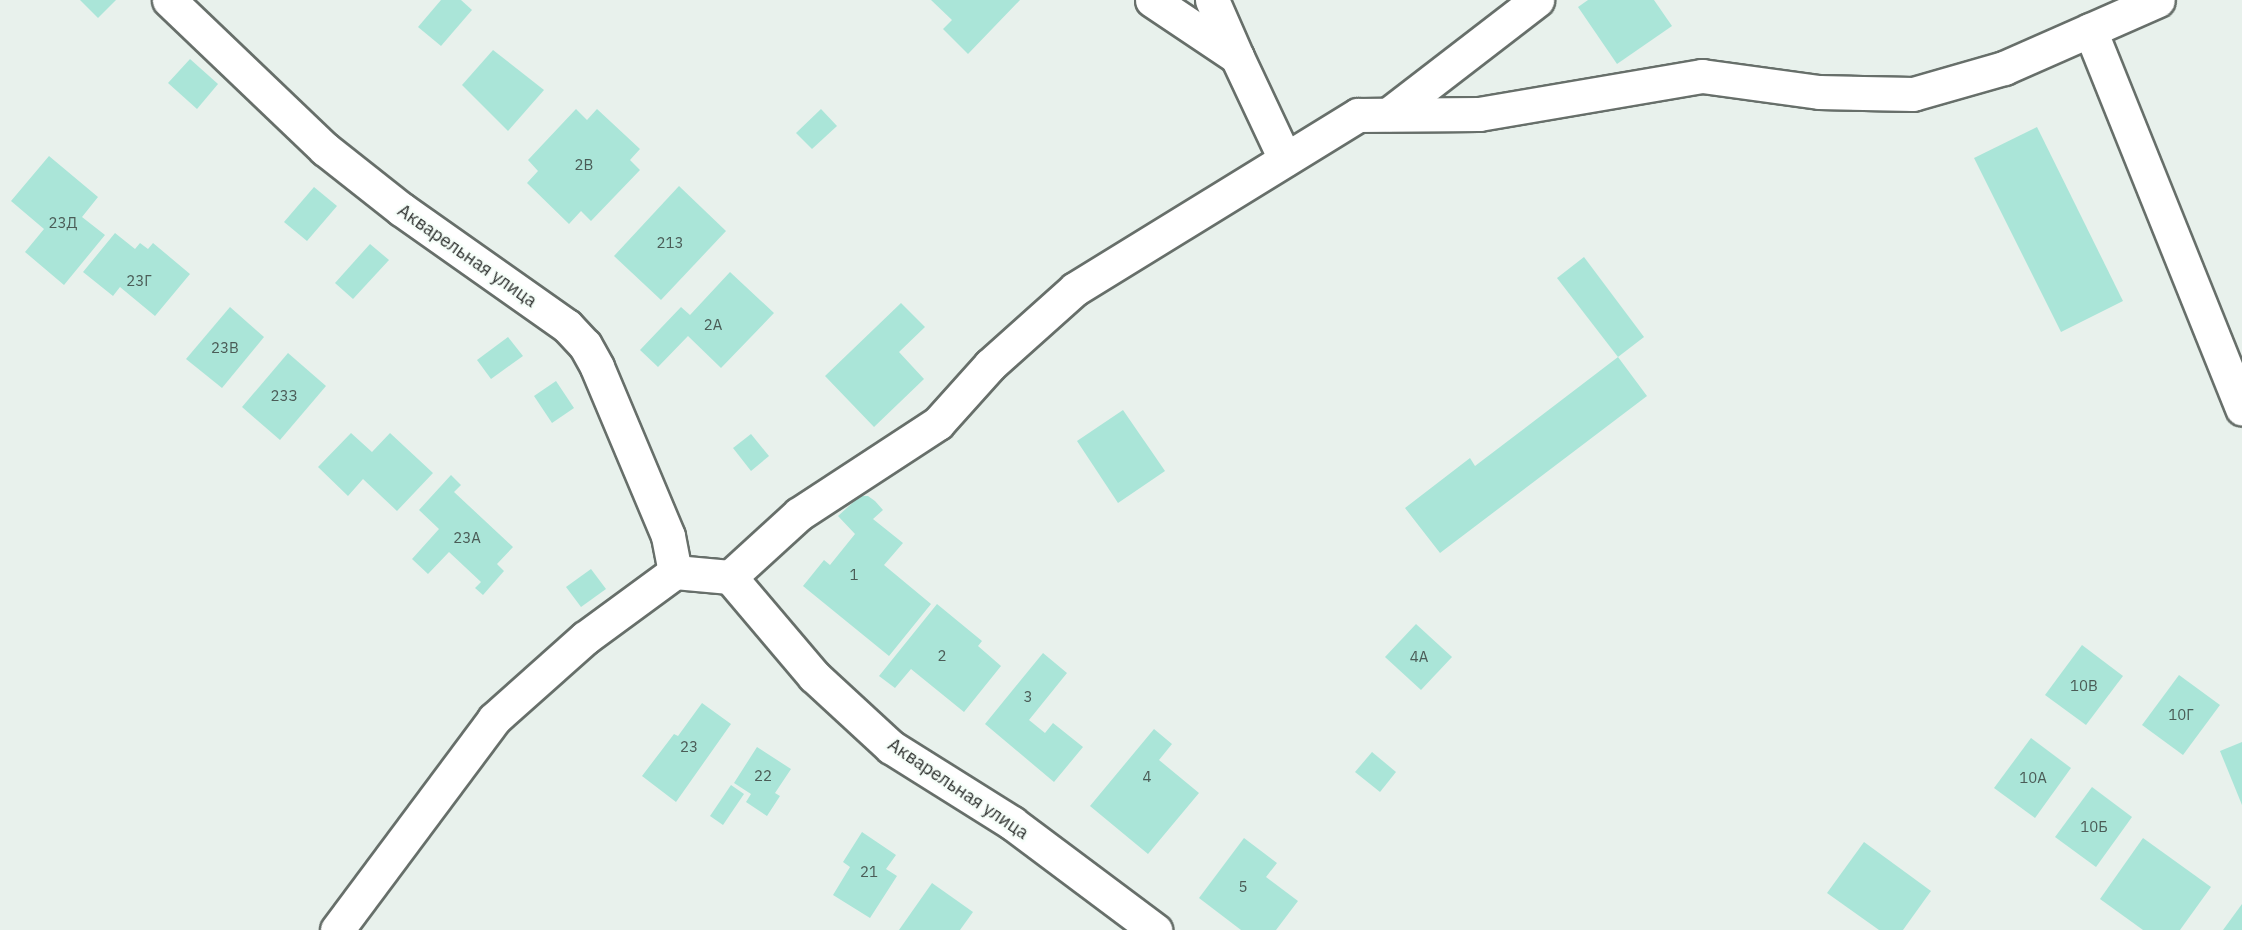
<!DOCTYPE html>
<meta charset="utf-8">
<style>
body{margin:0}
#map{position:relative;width:2242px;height:930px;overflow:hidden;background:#e8f1ec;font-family:"IBM Plex Sans",sans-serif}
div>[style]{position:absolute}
.building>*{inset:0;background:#aae5d8}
.roads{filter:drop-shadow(2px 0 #676f6a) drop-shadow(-2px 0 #676f6a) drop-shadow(0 2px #676f6a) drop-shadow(0 -2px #676f6a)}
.minor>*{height:33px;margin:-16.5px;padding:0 16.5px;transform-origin:16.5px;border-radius:16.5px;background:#fff}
span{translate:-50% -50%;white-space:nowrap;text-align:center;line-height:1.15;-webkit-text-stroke:4.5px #f6fef9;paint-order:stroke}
.number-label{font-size:15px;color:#4b5c57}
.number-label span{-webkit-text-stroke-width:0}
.street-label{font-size:18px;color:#2b2e2c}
</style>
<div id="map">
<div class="building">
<div style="clip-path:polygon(80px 0,116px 0,98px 18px)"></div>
<div style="clip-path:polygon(441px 0,461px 0,472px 10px,441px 46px,418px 27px)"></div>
<div style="clip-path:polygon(931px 0,1020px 0,968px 54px,943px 29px,952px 20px)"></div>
<div style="clip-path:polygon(1588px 0,1654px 0,1672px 26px,1617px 64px,1578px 7px)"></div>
<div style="clip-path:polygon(493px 50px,544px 90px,508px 131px,462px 85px)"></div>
<div style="clip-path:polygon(190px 59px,218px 84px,197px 109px,168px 83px)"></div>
<div style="clip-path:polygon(576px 109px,587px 120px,597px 109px,640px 149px,630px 160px,640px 170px,591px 221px,581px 211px,569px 224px,527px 183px,538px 171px,528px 160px)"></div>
<div style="clip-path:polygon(821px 109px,837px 126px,812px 149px,796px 133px)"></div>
<div style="clip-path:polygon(2037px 127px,2123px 301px,2061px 332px,1974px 158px)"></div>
<div style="clip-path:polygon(49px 156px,98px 197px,82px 217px,105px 235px,64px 285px,25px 252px,44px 229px,11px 201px)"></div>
<div style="clip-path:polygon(679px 186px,726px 231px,661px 300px,614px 256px)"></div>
<div style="clip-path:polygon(314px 187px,337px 206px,307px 241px,284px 222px)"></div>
<div style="clip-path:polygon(115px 233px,135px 249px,140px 243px,148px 249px,153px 243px,190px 274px,155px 316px,120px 287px,113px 296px,83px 272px)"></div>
<div style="clip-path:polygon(370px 244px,389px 260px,353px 299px,335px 283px)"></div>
<div style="clip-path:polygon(1584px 257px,1644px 337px,1618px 357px,1557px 278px)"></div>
<div style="clip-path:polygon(730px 272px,774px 313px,721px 368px,688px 336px,658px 367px,640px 350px,681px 307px,690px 315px)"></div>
<div style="clip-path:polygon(901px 303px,925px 327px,899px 352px,924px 379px,874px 427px,825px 376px)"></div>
<div style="clip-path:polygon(230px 307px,264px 337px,222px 388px,186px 359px)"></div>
<div style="clip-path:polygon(508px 337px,523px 356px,491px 379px,477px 360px)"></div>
<div style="clip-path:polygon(288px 353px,326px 386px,280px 440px,242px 407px)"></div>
<div style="clip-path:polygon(1618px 357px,1647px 396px,1440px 553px,1405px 508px,1470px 458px,1475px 466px)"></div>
<div style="clip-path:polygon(556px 381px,574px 408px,552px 423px,534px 396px)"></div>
<div style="clip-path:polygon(1123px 410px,1165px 471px,1118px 503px,1077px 441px)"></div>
<div style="clip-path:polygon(351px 433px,372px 452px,390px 433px,433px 473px,397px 511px,363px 479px,348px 496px,318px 467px)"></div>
<div style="clip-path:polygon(751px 434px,769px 456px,751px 471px,733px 448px)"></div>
<div style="clip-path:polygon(451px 475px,461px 485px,454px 492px,513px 547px,497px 564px,504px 571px,483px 595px,475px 588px,481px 582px,449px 552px,428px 574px,412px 559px,439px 529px,419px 510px)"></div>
<div style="clip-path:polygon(860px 496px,868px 496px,875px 501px,883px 510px,873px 519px,903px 543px,884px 565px,931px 604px,889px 656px,803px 586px,824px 560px,830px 565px,855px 534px,838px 516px)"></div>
<div style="clip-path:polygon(591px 569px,606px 589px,581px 607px,566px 587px)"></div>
<div style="clip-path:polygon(937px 604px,982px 641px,978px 646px,1001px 666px,964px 712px,911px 669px,895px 688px,879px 676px)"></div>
<div style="clip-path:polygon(1416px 624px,1452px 657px,1421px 690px,1385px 657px)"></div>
<div style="clip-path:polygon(2082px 645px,2123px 676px,2086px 725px,2045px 695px)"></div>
<div style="clip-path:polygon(1043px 653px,1067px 673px,1029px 720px,1045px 733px,1053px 723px,1083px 747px,1054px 782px,985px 724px)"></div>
<div style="clip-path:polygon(2179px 675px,2220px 705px,2183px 755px,2142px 725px)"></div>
<div style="clip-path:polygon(702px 703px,731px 724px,676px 802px,642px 776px,674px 734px,678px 736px)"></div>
<div style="clip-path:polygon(1154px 729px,1172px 744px,1159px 760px,1199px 793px,1148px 854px,1090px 806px)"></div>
<div style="clip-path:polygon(2031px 738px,2071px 768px,2035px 818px,1994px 788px)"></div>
<div style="clip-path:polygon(2242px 742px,2242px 805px,2220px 751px)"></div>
<div style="clip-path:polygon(757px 747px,791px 769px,775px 793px,780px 796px,767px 816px,746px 802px,751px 794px,734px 783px)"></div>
<div style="clip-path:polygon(1372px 752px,1396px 772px,1380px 792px,1355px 772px)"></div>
<div style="clip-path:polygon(731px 785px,744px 794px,723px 825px,710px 816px)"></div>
<div style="clip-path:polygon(2092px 787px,2132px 817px,2096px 867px,2055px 837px)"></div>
<div style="clip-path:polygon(862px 832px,896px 855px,886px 869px,897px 876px,870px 918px,833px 895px,850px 867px,843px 862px)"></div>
<div style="clip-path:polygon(1244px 838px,1277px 863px,1266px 877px,1298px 901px,1276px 930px,1241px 930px,1199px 898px)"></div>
<div style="clip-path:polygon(2143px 838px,2211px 887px,2180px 930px,2143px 930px,2100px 899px)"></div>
<div style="clip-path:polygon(1864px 842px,1931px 891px,1903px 930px,1879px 930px,1827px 893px)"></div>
<div style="clip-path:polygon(932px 883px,973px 912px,960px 930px,899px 930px)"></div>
<div style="clip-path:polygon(2242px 904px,2242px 930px,2223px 930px)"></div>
</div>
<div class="roads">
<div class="minor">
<div style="left:169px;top:0;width:216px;rotate:43.7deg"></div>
<div style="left:325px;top:149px;width:97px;rotate:38.3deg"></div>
<div style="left:401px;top:209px;width:203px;rotate:35.2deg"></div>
<div style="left:567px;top:326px;width:26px;rotate:47deg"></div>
<div style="left:585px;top:345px;width:25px;rotate:61deg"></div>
<div style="left:597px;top:367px;width:183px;rotate:67.2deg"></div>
<div style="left:668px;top:536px;width:37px;rotate:79deg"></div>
<div style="left:1152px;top:0;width:102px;rotate:33.8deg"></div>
<div style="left:1237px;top:57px;width:113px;rotate:64.8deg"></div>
<div style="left:1212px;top:0;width:62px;rotate:66.3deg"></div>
<div style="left:2090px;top:30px;width:408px;rotate:68.1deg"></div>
<div style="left:1389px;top:114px;width:187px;rotate:-37.6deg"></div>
<div style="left:730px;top:577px;width:130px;rotate:49.7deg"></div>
<div style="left:814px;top:676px;width:105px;rotate:42.7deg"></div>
<div style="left:891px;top:747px;width:143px;rotate:32.1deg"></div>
<div style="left:1012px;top:823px;width:179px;rotate:36.8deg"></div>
<div style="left:337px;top:930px;width:263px;rotate:-53.3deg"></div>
<div style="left:494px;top:719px;width:122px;rotate:-41.7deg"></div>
<div style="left:585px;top:638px;width:112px;rotate:-36.3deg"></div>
<div style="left:675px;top:572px;width:55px;rotate:5.2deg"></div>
<div style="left:730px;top:577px;width:93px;rotate:-42.4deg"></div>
<div style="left:799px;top:514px;width:166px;rotate:-33.2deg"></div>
<div style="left:938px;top:423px;width:78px;rotate:-48.1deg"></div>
<div style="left:990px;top:365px;width:114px;rotate:-41.8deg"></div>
<div style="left:1075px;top:289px;width:332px;rotate:-31.6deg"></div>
<div style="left:1358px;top:115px;width:121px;rotate:-0.5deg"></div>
<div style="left:1479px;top:114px;width:226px;rotate:-9.7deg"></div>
<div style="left:1702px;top:76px;width:118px;rotate:7.8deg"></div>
<div style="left:1819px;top:92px;width:94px;rotate:1.2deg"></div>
<div style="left:1913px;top:94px;width:95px;rotate:-15.9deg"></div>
<div style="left:2004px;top:68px;width:168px;rotate:-23.8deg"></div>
</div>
</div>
<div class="number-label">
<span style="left:584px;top:165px">2В</span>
<span style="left:63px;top:223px">23Д</span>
<span style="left:670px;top:243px">213</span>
<span style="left:139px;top:281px">23Г</span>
<span style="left:713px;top:325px">2А</span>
<span style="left:225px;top:348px">23В</span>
<span style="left:284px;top:396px">23З</span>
<span style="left:467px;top:538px">23А</span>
<span style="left:854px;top:575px">1</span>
<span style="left:942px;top:656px">2</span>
<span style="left:1419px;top:657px">4А</span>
<span style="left:2084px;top:686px">10В</span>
<span style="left:1028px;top:697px">3</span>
<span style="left:2181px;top:715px">10Г</span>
<span style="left:689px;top:747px">23</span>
<span style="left:763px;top:776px">22</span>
<span style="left:1147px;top:777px">4</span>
<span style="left:2033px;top:778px">10А</span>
<span style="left:2094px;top:827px">10Б</span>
<span style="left:869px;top:872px">21</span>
<span style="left:1243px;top:887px">5</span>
</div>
<div class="street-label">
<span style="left:467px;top:256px;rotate:35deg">Акварельная улица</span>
<span style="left:958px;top:789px;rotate:34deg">Акварельная улица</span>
</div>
</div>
